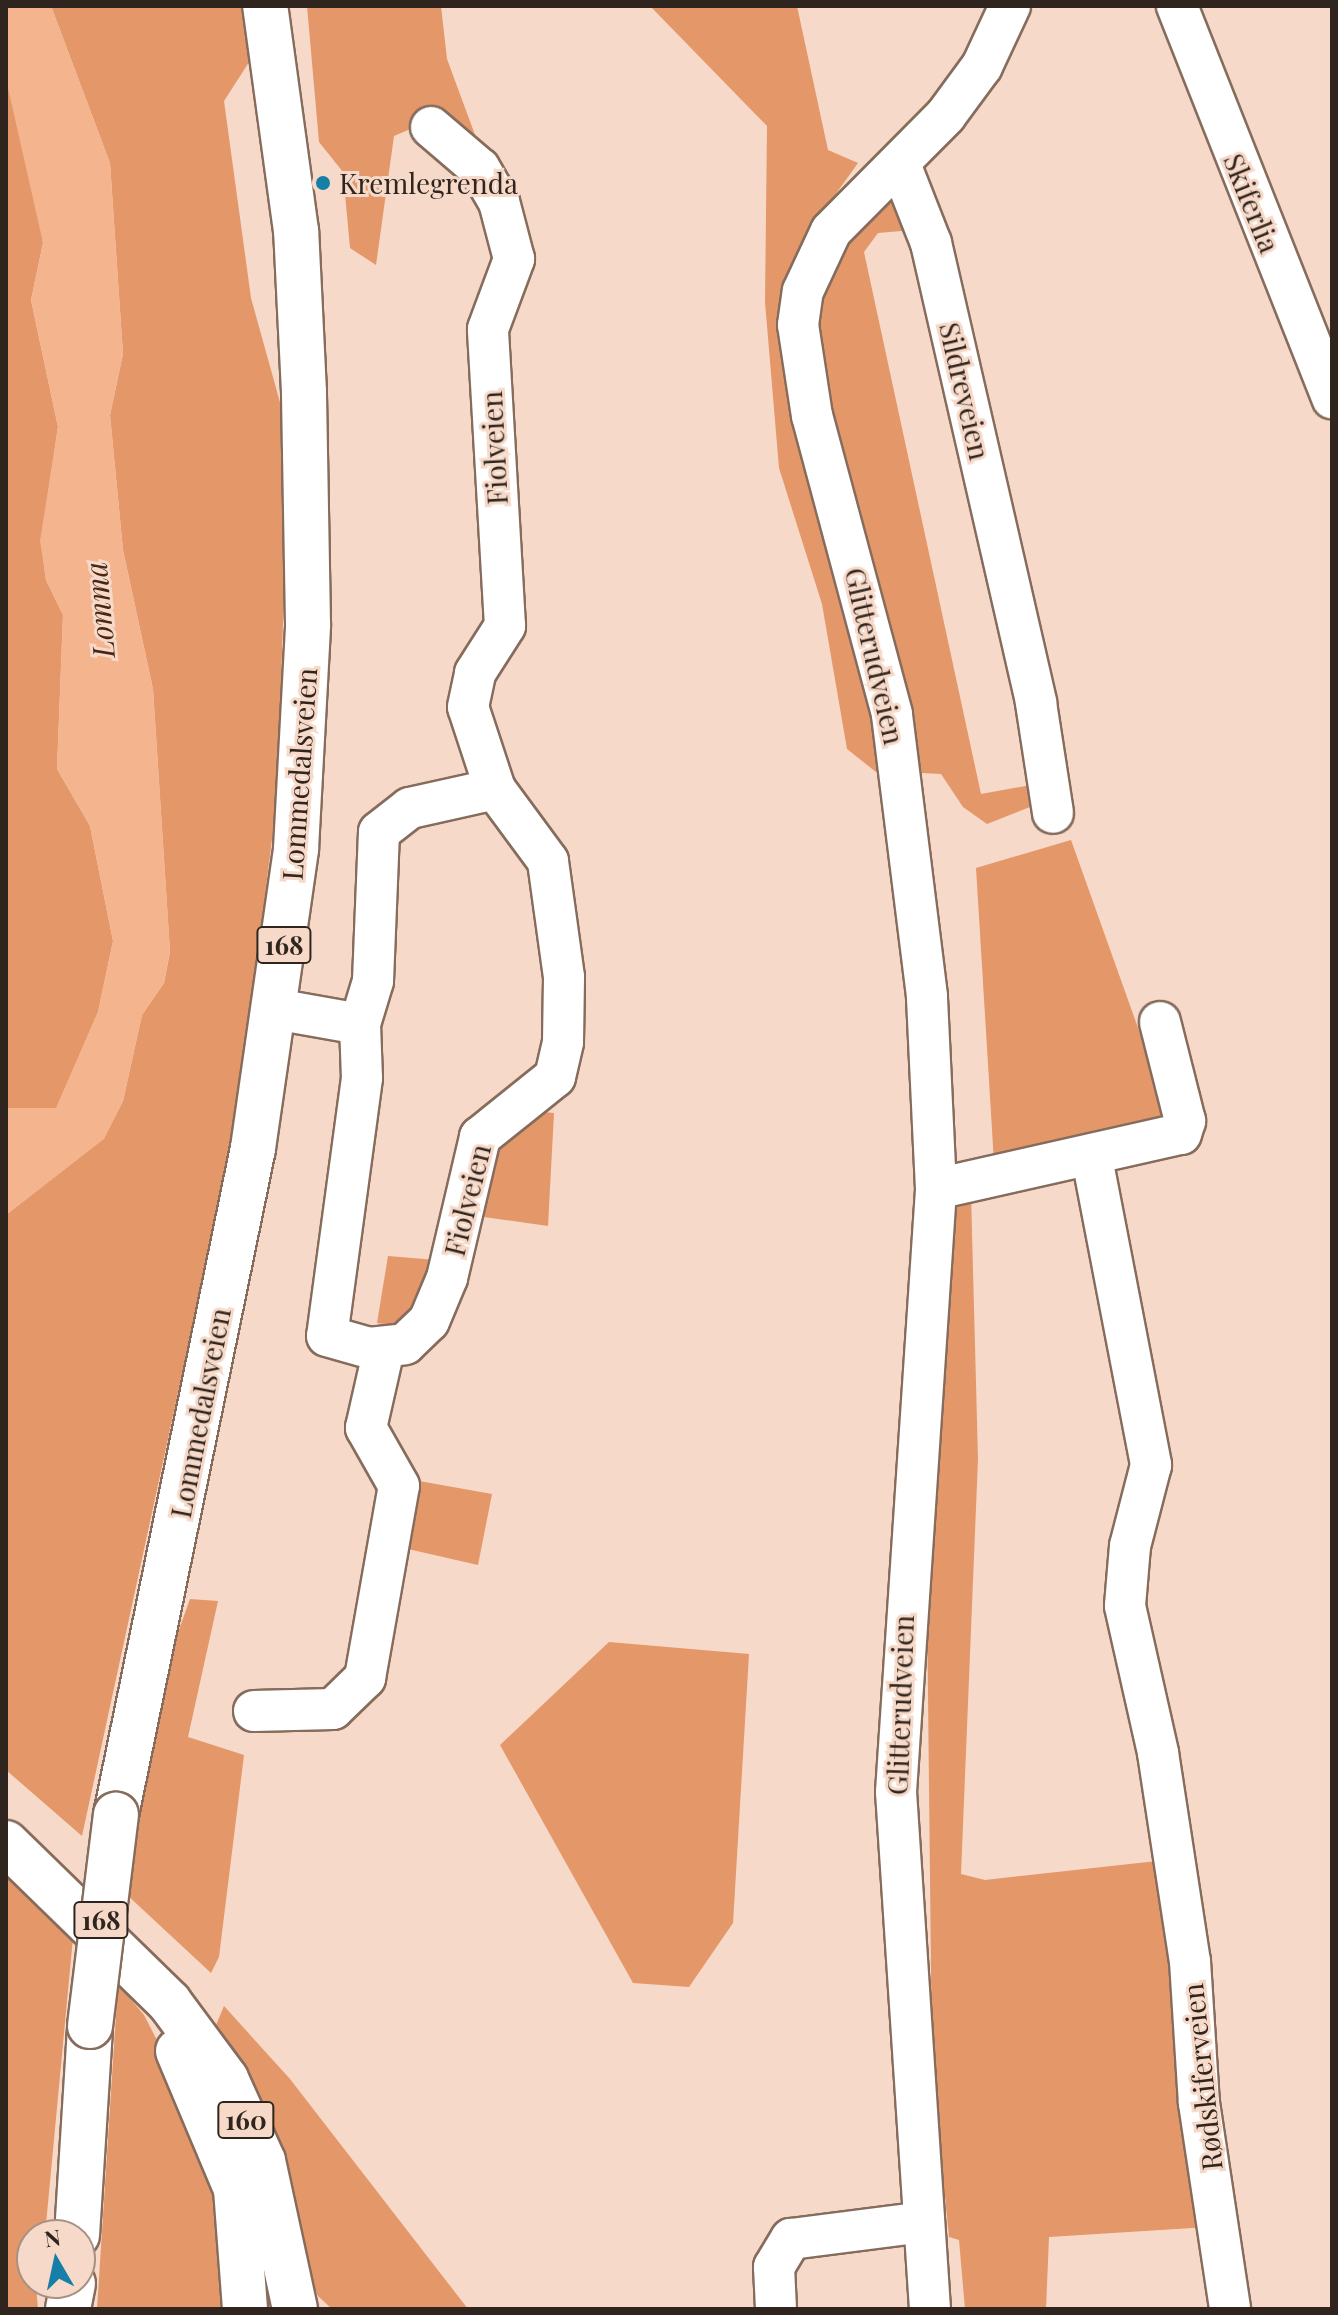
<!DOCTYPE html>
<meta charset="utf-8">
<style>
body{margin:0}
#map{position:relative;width:1338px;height:2315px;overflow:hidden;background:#f6d9c8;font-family:"Playfair Display",serif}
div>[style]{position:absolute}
.green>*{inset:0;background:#e49768}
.water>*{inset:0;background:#f4b48e}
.roads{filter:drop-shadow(2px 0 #866c5d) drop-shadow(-2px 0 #866c5d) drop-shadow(0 2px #866c5d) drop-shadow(0 -2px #866c5d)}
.minor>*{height:40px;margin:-20px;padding:0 20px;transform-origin:20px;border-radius:20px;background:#fff}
.major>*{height:44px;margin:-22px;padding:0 22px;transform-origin:22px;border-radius:22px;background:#fff}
.bridges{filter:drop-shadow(2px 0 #866c5d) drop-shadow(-2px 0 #866c5d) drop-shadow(0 2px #866c5d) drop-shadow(0 -2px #866c5d)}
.major-bridge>*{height:44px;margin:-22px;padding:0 22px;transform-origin:22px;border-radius:22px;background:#fff}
.dots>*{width:22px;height:22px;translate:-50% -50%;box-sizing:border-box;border:4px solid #f6d9c8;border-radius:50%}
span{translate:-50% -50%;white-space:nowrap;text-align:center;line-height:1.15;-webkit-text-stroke:6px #f6d9c8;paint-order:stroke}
.shield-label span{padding:2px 6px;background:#f6d9c8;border:2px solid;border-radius:6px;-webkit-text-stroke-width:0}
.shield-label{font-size:26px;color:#30251e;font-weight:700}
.poi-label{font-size:28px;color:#30251e}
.left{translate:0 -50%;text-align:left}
.street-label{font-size:28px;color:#30251e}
.water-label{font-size:30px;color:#472713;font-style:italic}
.frame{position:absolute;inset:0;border:8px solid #30251e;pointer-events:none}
.north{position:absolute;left:16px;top:2219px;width:80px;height:80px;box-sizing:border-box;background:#f6d9c8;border:2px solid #a79184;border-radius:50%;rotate:351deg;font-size:22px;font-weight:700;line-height:32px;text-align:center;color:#30251e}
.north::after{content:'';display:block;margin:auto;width:28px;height:36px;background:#167fa8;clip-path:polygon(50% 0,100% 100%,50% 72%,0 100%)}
</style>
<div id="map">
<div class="green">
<div style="clip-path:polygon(51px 6px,242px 6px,253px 56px,224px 101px,251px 298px,281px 406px,284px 594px,277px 799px,237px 1120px,82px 1836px,6px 1770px,6px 1215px,104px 1138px,123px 1101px,142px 1015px,164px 983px,170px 952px,153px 689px,123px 550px,110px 415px,123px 354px,110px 163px)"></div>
<div style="clip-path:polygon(307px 6px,441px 6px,447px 59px,478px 143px,429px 121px,394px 136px,376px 265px,350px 248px,343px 172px,319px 142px)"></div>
<div style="clip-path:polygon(650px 6px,797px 6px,828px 150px,858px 163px,807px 234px,784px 301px,884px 766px,876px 772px,847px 749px,822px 604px,779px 468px,765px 302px,767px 126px)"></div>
<div style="clip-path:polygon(6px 79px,36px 195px,43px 243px,31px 300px,58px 427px,41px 541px,46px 580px,63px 615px,57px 769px,90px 826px,113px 941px,98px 1012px,56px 1109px,6px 1108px)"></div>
<div style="clip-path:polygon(886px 200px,906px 206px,913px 230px,878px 233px,864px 252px,981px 794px,1036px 784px,1030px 807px,987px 824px,963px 807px,941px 774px,922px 773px,860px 508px,816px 366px,816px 308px,840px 245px)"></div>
<div style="clip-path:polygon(1071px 840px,1168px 1112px,1144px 1134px,994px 1162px,976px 868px)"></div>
<div style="clip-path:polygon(532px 1111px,554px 1113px,548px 1226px,477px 1216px,491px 1140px)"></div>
<div style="clip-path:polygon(971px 1194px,978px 1459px,961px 1874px,985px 1880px,1157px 1861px,1208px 2227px,1049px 2237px,1046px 2309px,965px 2309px,959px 2240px,949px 2237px,932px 2063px,927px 1601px,953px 1206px)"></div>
<div style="clip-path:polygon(388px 1256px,436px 1260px,407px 1327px,377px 1323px)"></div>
<div style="clip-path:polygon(419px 1481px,492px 1494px,478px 1565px,408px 1549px)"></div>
<div style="clip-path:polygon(190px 1599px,218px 1601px,188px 1737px,244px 1755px,219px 1957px,211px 1973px,125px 1893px,171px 1652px)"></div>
<div style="clip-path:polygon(609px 1642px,749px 1654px,733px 1923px,689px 1987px,633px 1983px,500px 1745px)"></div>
<div style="clip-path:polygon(6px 1865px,74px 1927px,45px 2235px,32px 2235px,38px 2309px,6px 2309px)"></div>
<div style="clip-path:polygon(118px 1984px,144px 2015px,180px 2085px,216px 2189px,227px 2309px,97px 2309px)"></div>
<div style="clip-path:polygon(224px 2006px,290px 2079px,468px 2309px,332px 2309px,318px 2296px,220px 2056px,216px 2025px)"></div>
</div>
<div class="water">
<div style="clip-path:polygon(6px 6px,51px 6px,110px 163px,123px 354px,110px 415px,123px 550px,153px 689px,170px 951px,164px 983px,142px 1015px,123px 1101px,104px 1139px,6px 1215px,6px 1108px,56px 1108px,98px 1012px,113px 941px,90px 826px,57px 769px,63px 615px,46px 580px,40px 541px,58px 427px,31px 300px,43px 243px,6px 79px)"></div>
</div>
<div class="roads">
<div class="minor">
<div style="left:1177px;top:6px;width:422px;rotate:68.4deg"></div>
<div style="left:900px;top:164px;width:85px;rotate:68.6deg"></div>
<div style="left:931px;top:243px;width:472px;rotate:77.1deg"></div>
<div style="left:1036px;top:703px;width:111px;rotate:81.2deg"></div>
<div style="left:275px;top:1009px;width:86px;rotate:10deg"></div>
<div style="left:360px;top:1024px;width:54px;rotate:87.9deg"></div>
<div style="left:362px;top:1078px;width:260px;rotate:97.7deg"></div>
<div style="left:327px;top:1336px;width:44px;rotate:15.9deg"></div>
<div style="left:369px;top:1348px;width:36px;rotate:-6deg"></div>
<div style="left:405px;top:1344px;width:33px;rotate:-44deg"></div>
<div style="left:429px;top:1321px;width:47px;rotate:-67.3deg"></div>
<div style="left:447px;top:1278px;width:145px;rotate:-76.8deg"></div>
<div style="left:480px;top:1137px;width:96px;rotate:-38.7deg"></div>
<div style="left:555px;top:1077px;width:36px;rotate:-77deg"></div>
<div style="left:563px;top:1042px;width:65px;rotate:-89.1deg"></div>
<div style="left:564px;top:977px;width:117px;rotate:-97.9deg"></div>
<div style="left:548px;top:861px;width:89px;rotate:-126.4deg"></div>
<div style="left:495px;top:789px;width:86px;rotate:-108.2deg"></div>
<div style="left:468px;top:707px;width:35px;rotate:-78deg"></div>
<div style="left:475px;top:673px;width:56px;rotate:-57.4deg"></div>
<div style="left:505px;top:626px;width:297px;rotate:-93.3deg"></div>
<div style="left:488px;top:329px;width:75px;rotate:-69.6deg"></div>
<div style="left:514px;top:259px;width:59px;rotate:-104.7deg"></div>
<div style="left:499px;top:202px;width:39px;rotate:-120deg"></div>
<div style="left:479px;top:168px;width:63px;rotate:-139.5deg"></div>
<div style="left:360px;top:1024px;width:45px;rotate:-73.2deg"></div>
<div style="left:373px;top:981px;width:149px;rotate:-87.7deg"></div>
<div style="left:379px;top:832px;width:39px;rotate:-38deg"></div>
<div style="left:410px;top:808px;width:87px;rotate:-12.6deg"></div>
<div style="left:1092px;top:1158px;width:313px;rotate:79.1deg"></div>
<div style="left:1151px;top:1465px;width:84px;rotate:104.5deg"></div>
<div style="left:1130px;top:1546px;width:60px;rotate:94.8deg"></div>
<div style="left:1125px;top:1606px;width:151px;rotate:77.3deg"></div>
<div style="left:1158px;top:1753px;width:210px;rotate:81.3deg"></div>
<div style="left:1190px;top:1961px;width:142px;rotate:86.4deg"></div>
<div style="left:1199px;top:2103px;width:208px;rotate:81.4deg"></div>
<div style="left:936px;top:1189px;width:251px;rotate:-12.7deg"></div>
<div style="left:1181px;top:1134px;width:14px;rotate:-73deg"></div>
<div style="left:1185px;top:1121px;width:102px;rotate:-104.2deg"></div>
<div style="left:254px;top:1711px;width:79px;rotate:-1.5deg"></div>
<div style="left:333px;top:1709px;width:45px;rotate:-44.1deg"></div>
<div style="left:365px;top:1678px;width:195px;rotate:-80deg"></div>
<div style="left:399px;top:1486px;width:67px;rotate:-119.6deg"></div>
<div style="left:366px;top:1428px;width:81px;rotate:-77.2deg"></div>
<div style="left:776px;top:2309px;width:42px;rotate:-92.7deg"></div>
<div style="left:774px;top:2267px;width:33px;rotate:-59deg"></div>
<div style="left:791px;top:2239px;width:134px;rotate:-7.3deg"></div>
<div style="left:930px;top:2309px;width:518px;rotate:-93.76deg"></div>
<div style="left:896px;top:1792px;width:604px;rotate:-86.2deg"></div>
<div style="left:936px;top:1189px;width:193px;rotate:-92.7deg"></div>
<div style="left:927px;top:996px;width:284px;rotate:-97.1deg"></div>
<div style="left:892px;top:714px;width:309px;rotate:-105deg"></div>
<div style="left:812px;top:416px;width:92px;rotate:-98.7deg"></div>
<div style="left:798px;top:325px;width:34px;rotate:-82deg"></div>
<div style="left:803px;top:291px;width:66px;rotate:-65deg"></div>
<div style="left:831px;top:231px;width:163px;rotate:-45.2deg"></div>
<div style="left:946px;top:115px;width:61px;rotate:-53.7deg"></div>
<div style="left:982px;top:66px;width:66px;rotate:-65deg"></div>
</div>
<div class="major">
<div style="left:116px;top:1815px;width:681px;rotate:-78.39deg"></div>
<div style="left:253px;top:1148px;width:302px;rotate:-81.8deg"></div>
<div style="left:296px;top:849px;width:225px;rotate:-86.9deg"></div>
<div style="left:308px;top:624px;width:232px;rotate:-91deg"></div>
<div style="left:304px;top:392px;width:161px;rotate:-92.8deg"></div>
<div style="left:296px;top:231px;width:227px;rotate:-97.8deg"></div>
<div style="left:6px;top:1843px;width:228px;rotate:44.3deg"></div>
<div style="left:169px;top:2002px;width:96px;rotate:53.5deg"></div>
<div style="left:226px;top:2079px;width:90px;rotate:65.7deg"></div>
<div style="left:263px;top:2161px;width:151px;rotate:77.8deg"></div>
<div style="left:178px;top:2051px;width:150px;rotate:67.2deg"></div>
<div style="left:236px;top:2189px;width:120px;rotate:85.7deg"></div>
<div style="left:77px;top:2235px;width:209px;rotate:-86.4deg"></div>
<div style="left:68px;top:2309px;width:26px;rotate:-79deg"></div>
</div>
</div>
<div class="bridges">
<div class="major-bridge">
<div style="left:90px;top:2026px;width:213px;rotate:-83deg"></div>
</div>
</div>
<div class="dots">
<div style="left:323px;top:183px;background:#167fa8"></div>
</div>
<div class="shield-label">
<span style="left:284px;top:945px">168</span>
<span style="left:101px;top:1920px">168</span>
<span style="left:246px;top:2120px">160</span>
</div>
<div class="poi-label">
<span class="left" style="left:339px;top:183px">Kremlegrenda</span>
</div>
<div class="street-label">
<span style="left:1252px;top:203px;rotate:68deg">Skiferlia</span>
<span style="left:965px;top:391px;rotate:77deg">Sildreveien</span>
<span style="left:494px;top:448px;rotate:-93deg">Fiolveien</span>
<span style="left:875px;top:656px;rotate:77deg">Glitterudveien</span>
<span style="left:299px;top:774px;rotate:-86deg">Lommedalsveien</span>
<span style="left:467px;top:1200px;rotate:-76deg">Fiolveien</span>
<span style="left:200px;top:1413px;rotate:-79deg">Lommedalsveien</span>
<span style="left:900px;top:1705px;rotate:-88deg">Glitterudveien</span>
<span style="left:1202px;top:2077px;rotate:-96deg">Rødskiferveien</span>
</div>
<div class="water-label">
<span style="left:99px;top:610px;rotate:-95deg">Lomma</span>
</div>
<div class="frame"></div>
<div class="north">N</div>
</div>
